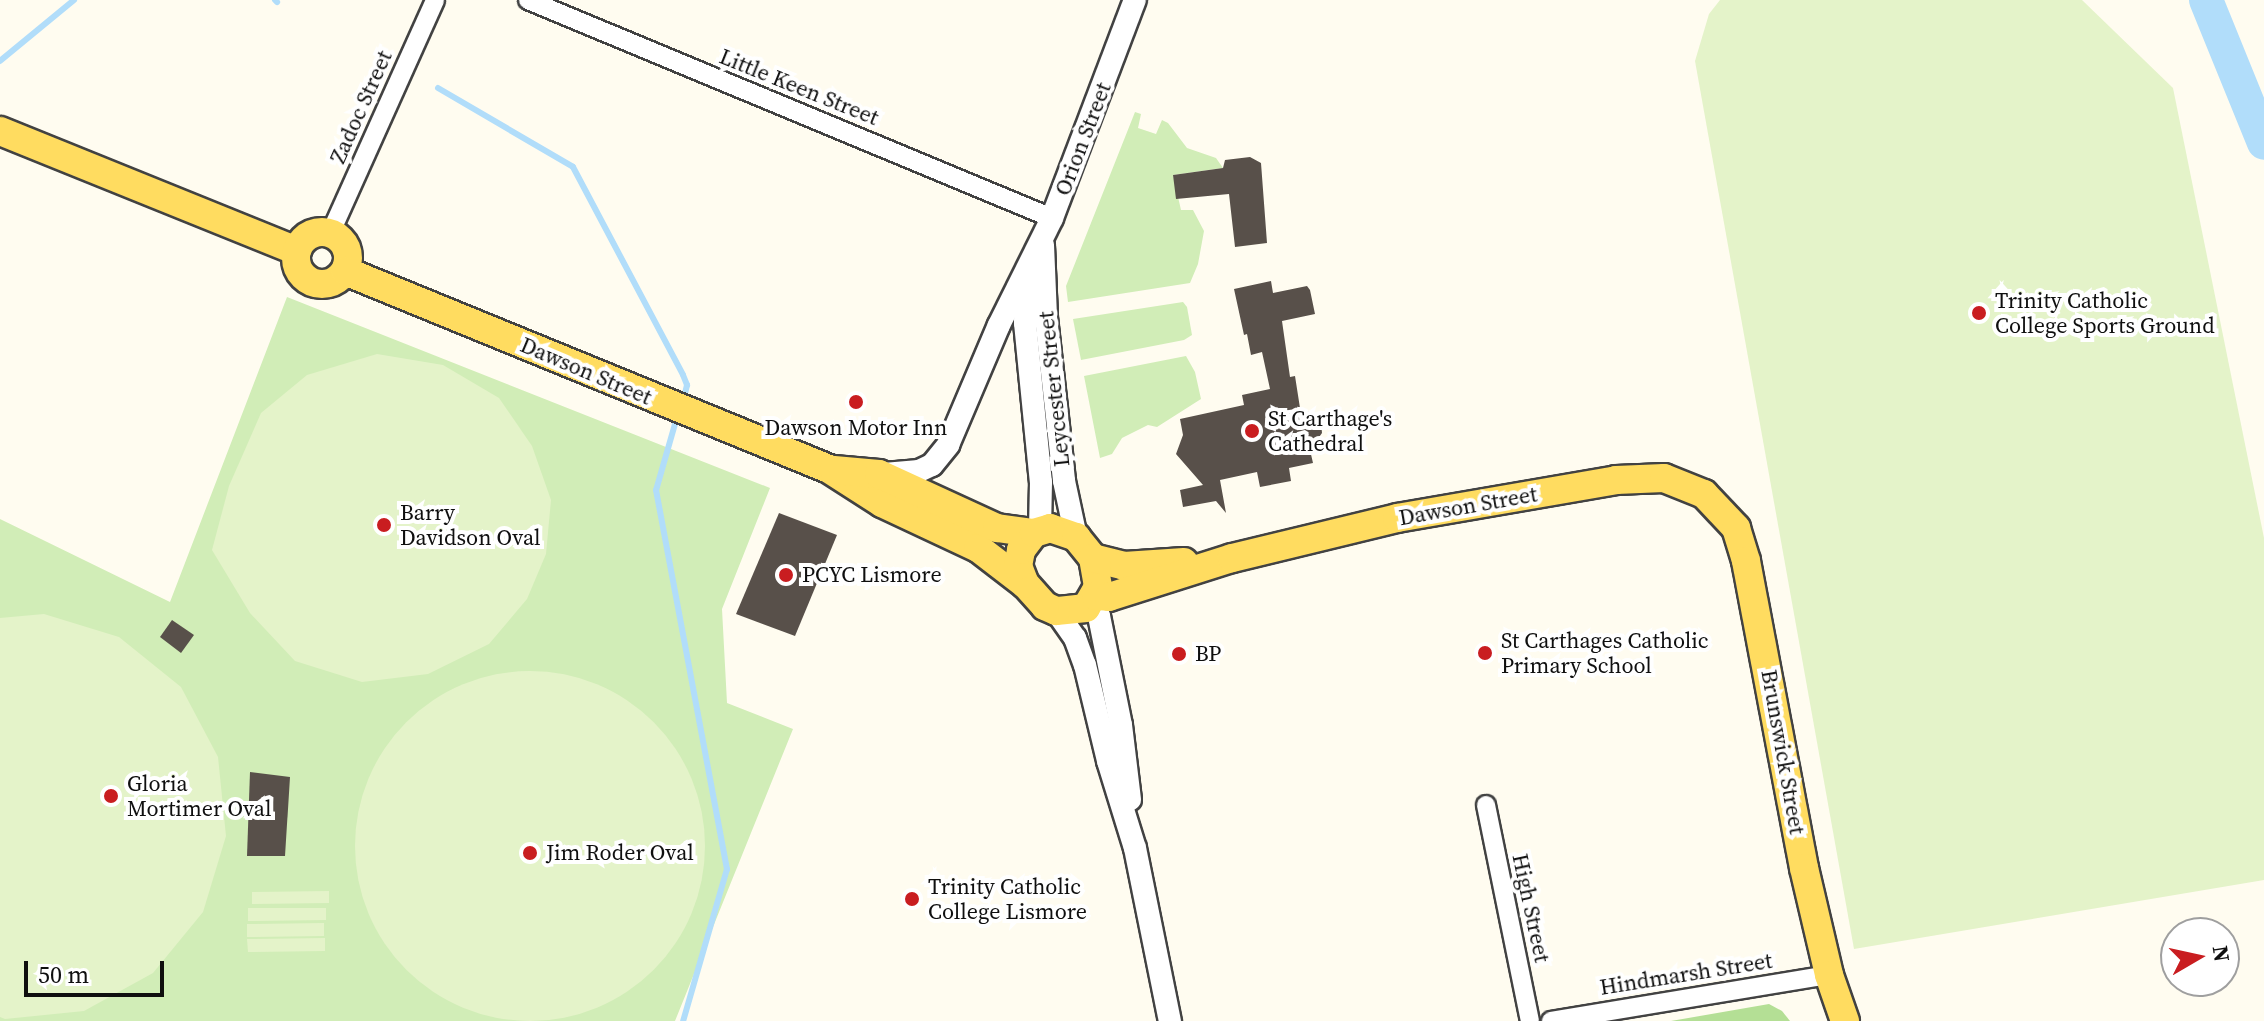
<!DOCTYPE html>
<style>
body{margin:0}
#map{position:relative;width:2264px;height:1021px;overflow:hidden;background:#fffcf0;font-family:"Source Serif 4",serif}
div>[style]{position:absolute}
.green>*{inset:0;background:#d1edb7}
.forest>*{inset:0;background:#b4df95}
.pitch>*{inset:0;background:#e4f3c9}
.round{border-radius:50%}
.stream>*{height:6px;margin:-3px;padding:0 3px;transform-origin:3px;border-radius:3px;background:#b1ddfa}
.river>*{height:34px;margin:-17px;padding:0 17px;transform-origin:17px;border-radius:17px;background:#b1ddfa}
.building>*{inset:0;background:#58504a}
.roads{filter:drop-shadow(2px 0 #424242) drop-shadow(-2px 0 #424242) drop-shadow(0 2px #424242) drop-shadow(0 -2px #424242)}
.minor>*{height:18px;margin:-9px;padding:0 9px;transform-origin:9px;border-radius:9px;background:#fff}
.tertiary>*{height:22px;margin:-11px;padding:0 11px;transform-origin:11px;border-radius:11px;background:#fff}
.primary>*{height:28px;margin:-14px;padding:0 14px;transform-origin:14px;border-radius:14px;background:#ffdc60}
.primary>.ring{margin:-14px;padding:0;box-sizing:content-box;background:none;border:28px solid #ffdc60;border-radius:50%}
.dots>*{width:22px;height:22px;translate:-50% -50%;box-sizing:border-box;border:4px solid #fff;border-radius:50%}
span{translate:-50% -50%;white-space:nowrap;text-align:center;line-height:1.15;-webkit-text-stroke:8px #fff;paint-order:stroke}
.street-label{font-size:22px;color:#0f0f0f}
.poi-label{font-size:22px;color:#0f0f0f}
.left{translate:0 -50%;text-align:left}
.north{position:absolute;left:2160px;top:917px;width:80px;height:80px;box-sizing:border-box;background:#fff;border:2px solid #9f9f9f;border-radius:50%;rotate:81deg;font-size:22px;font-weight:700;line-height:32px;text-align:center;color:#0f0f0f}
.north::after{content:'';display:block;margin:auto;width:28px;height:36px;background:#c91d20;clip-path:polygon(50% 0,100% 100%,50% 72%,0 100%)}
.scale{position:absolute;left:24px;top:961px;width:140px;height:36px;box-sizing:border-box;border:4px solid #0f0f0f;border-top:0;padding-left:10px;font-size:24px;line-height:28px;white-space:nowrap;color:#0f0f0f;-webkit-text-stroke:6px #fff;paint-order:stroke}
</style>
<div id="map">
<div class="green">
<div style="clip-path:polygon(1135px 112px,1141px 114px,1138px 128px,1156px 134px,1162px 120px,1168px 123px,1187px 148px,1216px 158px,1223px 168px,1173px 175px,1181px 210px,1193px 210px,1204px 231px,1198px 264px,1190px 283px,1068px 302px,1066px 286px)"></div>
<div style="clip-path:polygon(287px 297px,770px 488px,722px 609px,727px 703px,793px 729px,675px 1021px,0 1021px,0 519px,170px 602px)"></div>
<div style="clip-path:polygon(1183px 302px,1187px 307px,1192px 335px,1184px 340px,1081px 360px,1073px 319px)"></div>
<div style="clip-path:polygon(1186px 356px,1195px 372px,1201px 399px,1157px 427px,1148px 425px,1122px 438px,1112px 454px,1100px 458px,1084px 376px)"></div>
</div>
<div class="forest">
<div style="clip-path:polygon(1769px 1004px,1782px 1011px,1790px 1021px,1671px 1021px)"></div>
</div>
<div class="pitch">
<div style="clip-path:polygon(1720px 0,2082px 0,2173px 88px,2264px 538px,2264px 880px,1854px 949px,1695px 61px,1709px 14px)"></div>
<div style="clip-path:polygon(377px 354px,443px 365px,499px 398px,532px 446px,551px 500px,546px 554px,527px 599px,489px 644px,428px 674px,362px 682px,295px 661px,250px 613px,212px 550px,229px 486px,261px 413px,307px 375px)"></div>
<div style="clip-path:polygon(44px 614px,119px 637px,181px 687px,218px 757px,226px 836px,203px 912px,153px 973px,84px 1011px,5px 1019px,0 1017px,0 618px)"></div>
<div class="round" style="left:355px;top:671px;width:350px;height:350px"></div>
<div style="clip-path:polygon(329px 891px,329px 903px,252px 904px,252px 892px)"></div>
<div style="clip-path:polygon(248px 908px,326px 908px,326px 920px,248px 921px)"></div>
<div style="clip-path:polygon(324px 923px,324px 936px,247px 937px,247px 924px)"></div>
<div style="clip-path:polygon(325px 938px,325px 951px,248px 952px,247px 939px)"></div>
</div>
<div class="stream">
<div style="left:275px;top:0;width:3px;rotate:45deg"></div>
<div style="left:0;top:61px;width:96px;rotate:-39.5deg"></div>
<div style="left:438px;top:88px;width:156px;rotate:30.3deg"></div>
<div style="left:573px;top:167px;width:235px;rotate:62.1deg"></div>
<div style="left:683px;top:375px;width:11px;rotate:68deg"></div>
<div style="left:687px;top:385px;width:17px;rotate:103deg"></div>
<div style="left:677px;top:417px;width:76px;rotate:106deg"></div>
<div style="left:656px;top:490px;width:386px;rotate:79.4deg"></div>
<div style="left:727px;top:869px;width:158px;rotate:106.1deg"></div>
</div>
<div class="river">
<div style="left:2206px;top:0;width:154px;rotate:67.9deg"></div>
</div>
<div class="building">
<div style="clip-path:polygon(1250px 157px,1261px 163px,1267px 243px,1235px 247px,1229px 194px,1176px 199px,1173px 175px,1223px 168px,1225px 160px)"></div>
<div style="clip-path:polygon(1271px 281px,1273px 293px,1307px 286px,1310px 290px,1315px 314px,1282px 321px,1290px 377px,1295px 376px,1300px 408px,1316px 415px,1321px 422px,1322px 433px,1310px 450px,1313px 463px,1289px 468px,1291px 481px,1260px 487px,1257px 472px,1220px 480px,1226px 513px,1216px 501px,1183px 507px,1180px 490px,1203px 485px,1176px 454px,1183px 435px,1180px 419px,1244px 405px,1242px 395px,1270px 389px,1262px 352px,1251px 355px,1247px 334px,1244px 335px,1234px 289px)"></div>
<div style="clip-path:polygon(779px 513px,837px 535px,795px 636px,736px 614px)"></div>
<div style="clip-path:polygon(172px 620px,194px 635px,181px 653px,160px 637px)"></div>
<div style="clip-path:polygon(250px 772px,290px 777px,285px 856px,247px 856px)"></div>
</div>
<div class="roads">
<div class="minor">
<div style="left:528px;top:0;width:568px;rotate:22.59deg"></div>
<div style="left:330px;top:234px;width:256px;rotate:-65.8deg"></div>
<div style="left:1486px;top:805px;width:220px;rotate:78.5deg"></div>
<div style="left:1551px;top:1021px;width:282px;rotate:-9.4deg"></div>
</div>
<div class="tertiary">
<div style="left:1043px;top:245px;width:72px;rotate:87.6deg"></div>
<div style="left:1046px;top:317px;width:165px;rotate:83.7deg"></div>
<div style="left:1064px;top:481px;width:57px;rotate:77.9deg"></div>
<div style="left:1026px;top:281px;width:42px;rotate:91.4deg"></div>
<div style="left:1025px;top:323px;width:160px;rotate:84.3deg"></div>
<div style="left:1041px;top:482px;width:48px;rotate:91.2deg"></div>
<div style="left:884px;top:474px;width:35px;rotate:-5deg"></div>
<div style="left:919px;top:471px;width:14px;rotate:-25deg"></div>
<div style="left:932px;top:465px;width:26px;rotate:-51deg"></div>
<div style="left:948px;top:445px;width:130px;rotate:-67deg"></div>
<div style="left:999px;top:325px;width:119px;rotate:-63.6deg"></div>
<div style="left:1052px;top:218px;width:233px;rotate:-69.2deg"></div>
<div style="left:1092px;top:604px;width:14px;rotate:60deg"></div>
<div style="left:1099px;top:616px;width:111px;rotate:78.6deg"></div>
<div style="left:1121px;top:725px;width:75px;rotate:83.1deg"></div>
<div style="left:1056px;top:611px;width:33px;rotate:55deg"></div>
<div style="left:1075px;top:638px;width:29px;rotate:70deg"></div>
<div style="left:1085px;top:665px;width:99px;rotate:76.5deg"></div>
<div style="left:1108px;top:761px;width:91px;rotate:72.8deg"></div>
<div style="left:1135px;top:848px;width:177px;rotate:78.6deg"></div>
</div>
<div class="primary">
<div style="left:0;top:131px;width:320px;rotate:22deg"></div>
<div class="ring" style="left:296px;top:232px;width:24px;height:24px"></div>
<div style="left:345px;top:271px;width:523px;rotate:22.25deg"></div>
<div style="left:829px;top:469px;width:63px;rotate:32.7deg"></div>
<div style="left:882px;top:503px;width:106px;rotate:25.1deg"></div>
<div style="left:978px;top:548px;width:59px;rotate:37.5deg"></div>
<div style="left:834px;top:470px;width:45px;rotate:5.1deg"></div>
<div style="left:879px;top:474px;width:130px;rotate:24.6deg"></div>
<div style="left:997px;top:528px;width:37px;rotate:8deg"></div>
<div style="left:1050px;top:528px;width:28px;rotate:19deg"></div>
<div style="left:1076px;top:537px;width:27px;rotate:51deg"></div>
<div style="left:1093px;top:558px;width:29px;rotate:80deg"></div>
<div style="left:1098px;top:587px;width:24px;rotate:120deg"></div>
<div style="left:1086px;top:608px;width:30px;rotate:174deg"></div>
<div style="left:1056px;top:611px;width:12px;rotate:-156deg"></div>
<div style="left:1045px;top:606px;width:30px;rotate:-132deg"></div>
<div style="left:1025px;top:584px;width:19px;rotate:-111deg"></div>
<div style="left:1018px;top:566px;width:16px;rotate:-79deg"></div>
<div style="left:1021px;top:550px;width:21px;rotate:-53deg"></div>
<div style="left:1034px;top:533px;width:17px;rotate:-17deg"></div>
<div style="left:1093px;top:558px;width:32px;rotate:14deg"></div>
<div style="left:1124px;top:566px;width:60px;rotate:-3.8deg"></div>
<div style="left:1096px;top:596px;width:13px;rotate:4deg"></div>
<div style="left:1109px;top:597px;width:129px;rotate:-17.6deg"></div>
<div style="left:1232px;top:558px;width:170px;rotate:-13.6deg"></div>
<div style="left:1397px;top:518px;width:222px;rotate:-9.8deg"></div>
<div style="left:1616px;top:480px;width:48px;rotate:-2.4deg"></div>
<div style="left:1664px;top:478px;width:43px;rotate:21.8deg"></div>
<div style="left:1704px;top:494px;width:47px;rotate:46.7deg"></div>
<div style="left:1736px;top:528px;width:34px;rotate:73deg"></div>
<div style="left:1746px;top:561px;width:312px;rotate:79.3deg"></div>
<div style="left:1804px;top:868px;width:110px;rotate:76.8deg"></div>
<div style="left:1829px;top:975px;width:49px;rotate:70.8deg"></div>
</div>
</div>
<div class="dots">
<div style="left:1979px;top:313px;background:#c91d20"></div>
<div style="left:856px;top:402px;background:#c91d20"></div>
<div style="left:1252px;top:431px;background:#c91d20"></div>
<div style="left:384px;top:525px;background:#c91d20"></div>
<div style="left:786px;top:575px;background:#c91d20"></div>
<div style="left:1485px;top:653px;background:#c91d20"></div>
<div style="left:1179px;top:654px;background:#c91d20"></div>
<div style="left:111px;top:796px;background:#c91d20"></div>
<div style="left:530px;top:853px;background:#c91d20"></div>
<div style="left:912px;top:899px;background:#c91d20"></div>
</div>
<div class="street-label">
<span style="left:799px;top:87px;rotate:22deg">Little Keen Street</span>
<span style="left:361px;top:107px;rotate:-66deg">Zadoc Street</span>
<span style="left:1083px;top:139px;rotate:-69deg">Orion Street</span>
<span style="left:586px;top:371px;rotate:23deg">Dawson Street</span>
<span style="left:1054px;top:389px;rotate:-96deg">Leycester Street</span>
<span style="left:1468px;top:506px;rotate:-10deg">Dawson Street</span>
<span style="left:1783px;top:752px;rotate:80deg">Brunswick Street</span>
<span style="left:1531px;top:908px;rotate:78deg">High Street</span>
<span style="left:1686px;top:974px;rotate:-9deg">Hindmarsh Street</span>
</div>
<div class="poi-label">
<span class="left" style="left:1995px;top:313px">Trinity Catholic<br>College Sports Ground</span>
<span class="left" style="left:1268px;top:431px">St Carthage's<br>Cathedral</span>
<span style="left:856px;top:428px">Dawson Motor Inn</span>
<span class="left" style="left:400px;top:525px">Barry<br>Davidson Oval</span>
<span class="left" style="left:802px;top:575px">PCYC Lismore</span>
<span class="left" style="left:1501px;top:653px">St Carthages Catholic<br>Primary School</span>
<span class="left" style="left:1195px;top:654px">BP</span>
<span class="left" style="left:127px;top:796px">Gloria<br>Mortimer Oval</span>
<span class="left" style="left:546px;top:853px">Jim Roder Oval</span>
<span class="left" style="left:928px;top:899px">Trinity Catholic<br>College Lismore</span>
</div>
<div class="north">N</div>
<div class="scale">50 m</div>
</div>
